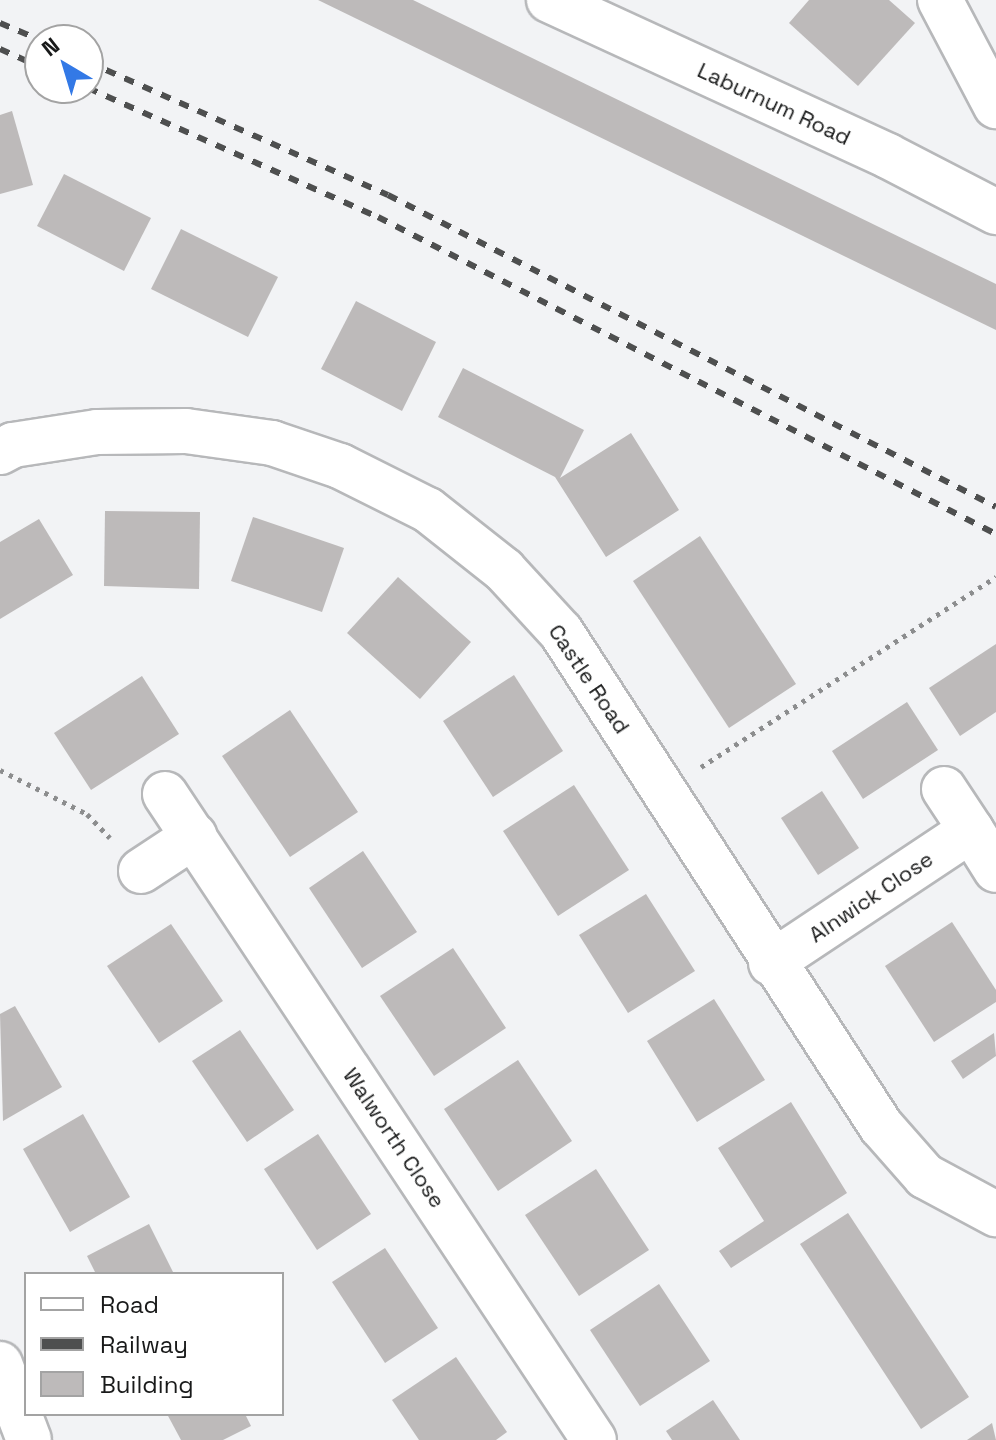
<!DOCTYPE html>
<style>
body{margin:0}
#map{position:relative;width:996px;height:1440px;overflow:hidden;background:#f2f3f5;font-family:"Space Grotesk",sans-serif}
div>[style]{position:absolute}
.building>*{inset:0;background:#bdbaba}
.path>*{height:5px;margin-top:-2.5px;transform-origin:0;background:repeating-linear-gradient(90deg,#8c8d8e 0 4px,transparent 0 10px)}
.roads{filter:drop-shadow(2px 0 #b7b8ba) drop-shadow(-2px 0 #b7b8ba) drop-shadow(0 2px #b7b8ba) drop-shadow(0 -2px #b7b8ba)}
.minor>*{height:44px;margin:-22px;padding:0 22px;transform-origin:22px;border-radius:22px;background:#fff}
.rail>*{height:6px;margin-top:-3px;transform-origin:0;background:repeating-linear-gradient(90deg,#4e4f4f 0 10px,transparent 0 20px)}
span{translate:-50% -50%;white-space:nowrap;text-align:center;line-height:1.15;-webkit-text-stroke:7px #fff;paint-order:stroke}
.street-label{font-size:22px;color:#191a1a}
.legend{position:absolute;left:24px;top:1272px;width:260px;height:144px;box-sizing:border-box;background:#fff;border:2px solid #a3a3a3;margin:0;padding:10px 14px;list-style:none;font-size:24px;color:#191a1a}
.legend li{display:flex;align-items:center;gap:16px;height:40px}
.legend b{width:40px;border:2px solid #a3a3a3}
.north{position:absolute;left:24px;top:24px;width:80px;height:80px;box-sizing:border-box;background:#fff;border:2px solid #a3a3a3;border-radius:50%;rotate:322deg;font-size:22px;font-weight:700;line-height:32px;text-align:center;color:#191a1a}
.north::after{content:'';display:block;margin:auto;width:28px;height:36px;background:#3379e6;clip-path:polygon(50% 0,100% 100%,50% 72%,0 100%)}
</style>
<div id="map">
<div class="building">
<div style="clip-path:polygon(318px 0,413px 0,996px 284px,996px 330px)"></div>
<div style="clip-path:polygon(809px 0,889px 0,915px 23px,858px 86px,789px 23px)"></div>
<div style="clip-path:polygon(12px 111px,33px 185px,0 194px,0 115px)"></div>
<div style="clip-path:polygon(64px 174px,151px 218px,124px 271px,37px 226px)"></div>
<div style="clip-path:polygon(181px 229px,278px 277px,248px 337px,151px 289px)"></div>
<div style="clip-path:polygon(356px 301px,436px 342px,402px 411px,321px 369px)"></div>
<div style="clip-path:polygon(463px 368px,584px 430px,560px 478px,631px 433px,679px 510px,606px 557px,555px 477px,438px 417px)"></div>
<div style="clip-path:polygon(105px 511px,200px 512px,199px 589px,104px 586px)"></div>
<div style="clip-path:polygon(253px 517px,344px 548px,322px 612px,231px 581px)"></div>
<div style="clip-path:polygon(39px 519px,73px 575px,0 619px,0 542px)"></div>
<div style="clip-path:polygon(700px 536px,796px 684px,729px 728px,633px 581px)"></div>
<div style="clip-path:polygon(398px 577px,471px 642px,420px 699px,347px 633px)"></div>
<div style="clip-path:polygon(996px 644px,996px 712px,960px 736px,929px 688px)"></div>
<div style="clip-path:polygon(514px 675px,563px 751px,493px 797px,443px 721px)"></div>
<div style="clip-path:polygon(142px 676px,179px 734px,91px 790px,54px 733px)"></div>
<div style="clip-path:polygon(907px 702px,938px 750px,863px 799px,832px 751px)"></div>
<div style="clip-path:polygon(290px 710px,358px 812px,290px 857px,222px 756px)"></div>
<div style="clip-path:polygon(574px 785px,629px 870px,558px 916px,503px 831px)"></div>
<div style="clip-path:polygon(822px 791px,859px 848px,818px 875px,781px 818px)"></div>
<div style="clip-path:polygon(363px 851px,417px 932px,362px 968px,309px 888px)"></div>
<div style="clip-path:polygon(646px 894px,695px 971px,628px 1013px,579px 935px)"></div>
<div style="clip-path:polygon(952px 922px,996px 990px,996px 1002px,934px 1042px,885px 966px)"></div>
<div style="clip-path:polygon(171px 924px,223px 1001px,159px 1043px,107px 966px)"></div>
<div style="clip-path:polygon(453px 948px,506px 1028px,434px 1076px,380px 996px)"></div>
<div style="clip-path:polygon(714px 999px,765px 1080px,697px 1122px,647px 1041px)"></div>
<div style="clip-path:polygon(15px 1006px,62px 1087px,3px 1121px,0 1014px)"></div>
<div style="clip-path:polygon(240px 1030px,294px 1110px,247px 1142px,192px 1061px)"></div>
<div style="clip-path:polygon(994px 1033px,996px 1056px,963px 1079px,951px 1061px)"></div>
<div style="clip-path:polygon(518px 1060px,572px 1141px,498px 1191px,444px 1109px)"></div>
<div style="clip-path:polygon(791px 1102px,847px 1193px,731px 1268px,719px 1251px,764px 1221px,718px 1148px)"></div>
<div style="clip-path:polygon(83px 1114px,130px 1197px,70px 1232px,23px 1149px)"></div>
<div style="clip-path:polygon(318px 1134px,371px 1214px,317px 1250px,264px 1169px)"></div>
<div style="clip-path:polygon(596px 1169px,649px 1250px,579px 1296px,525px 1215px)"></div>
<div style="clip-path:polygon(848px 1213px,969px 1397px,921px 1429px,800px 1244px)"></div>
<div style="clip-path:polygon(149px 1224px,174px 1274px,96px 1274px,87px 1256px)"></div>
<div style="clip-path:polygon(385px 1248px,438px 1328px,385px 1363px,332px 1282px)"></div>
<div style="clip-path:polygon(659px 1284px,710px 1361px,640px 1406px,590px 1330px)"></div>
<div style="clip-path:polygon(456px 1357px,507px 1432px,496px 1440px,419px 1440px,392px 1400px)"></div>
<div style="clip-path:polygon(713px 1400px,740px 1440px,672px 1440px,666px 1431px)"></div>
<div style="clip-path:polygon(167px 1414px,245px 1414px,251px 1426px,223px 1440px,181px 1440px)"></div>
<div style="clip-path:polygon(992px 1423px,996px 1440px,967px 1440px)"></div>
</div>
<div class="path">
<div style="left:701px;top:767px;width:351px;rotate:-32.8deg"></div>
<div style="left:0;top:770px;width:97px;rotate:26.8deg"></div>
<div style="left:87px;top:814px;width:33px;rotate:46deg"></div>
</div>
<div class="roads">
<div class="minor">
<div style="left:549px;top:0;width:373px;rotate:24.7deg"></div>
<div style="left:888px;top:156px;width:122px;rotate:27.4deg"></div>
<div style="left:940px;top:0;width:120px;rotate:62.2deg"></div>
<div style="left:0;top:452px;width:15px;rotate:-28deg"></div>
<div style="left:13px;top:445px;width:85px;rotate:-8.8deg"></div>
<div style="left:97px;top:432px;width:89px;rotate:-0.6deg"></div>
<div style="left:186px;top:431px;width:87px;rotate:7.9deg"></div>
<div style="left:272px;top:443px;width:72px;rotate:18.7deg"></div>
<div style="left:340px;top:466px;width:98px;rotate:26.6deg"></div>
<div style="left:428px;top:510px;width:97px;rotate:38.3deg"></div>
<div style="left:504px;top:570px;width:84px;rotate:47.4deg"></div>
<div style="left:561px;top:632px;width:589px;rotate:57.07deg"></div>
<div style="left:881px;top:1126px;width:67px;rotate:48.7deg"></div>
<div style="left:925px;top:1176px;width:81px;rotate:28.2deg"></div>
<div style="left:944px;top:789px;width:49px;rotate:56.6deg"></div>
<div style="left:165px;top:794px;width:775px;rotate:56.41deg"></div>
<div style="left:141px;top:871px;width:64px;rotate:-33.4deg"></div>
<div style="left:771px;top:963px;width:240px;rotate:-33.6deg"></div>
<div style="left:971px;top:830px;width:47px;rotate:58deg"></div>
<div style="left:0;top:1364px;width:81px;rotate:69.1deg"></div>
</div>
</div>
<div class="rail">
<div style="left:0;top:23px;width:43px;rotate:23deg"></div>
<div style="left:0;top:49px;width:44px;rotate:24.2deg"></div>
<div style="left:88px;top:62px;width:328px;rotate:23.9deg"></div>
<div style="left:388px;top:195px;width:683px;rotate:27.16deg"></div>
<div style="left:88px;top:88px;width:317px;rotate:24deg"></div>
<div style="left:378px;top:217px;width:695px;rotate:27.16deg"></div>
</div>
<div class="street-label">
<span style="left:774px;top:104px;rotate:25deg">Laburnum Road</span>
<span style="left:589px;top:679px;rotate:56deg">Castle Road</span>
<span style="left:871px;top:897px;rotate:-34deg">Alnwick Close</span>
<span style="left:394px;top:1138px;rotate:56deg">Walworth Close</span>
</div>
<ul class="legend">
<li><b style="height:10px;background:#fff"></b>Road</li>
<li><b style="height:10px;background:#4e4f4f"></b>Railway</li>
<li><b style="height:22px;background:#bdbaba"></b>Building</li>
</ul>
<div class="north">N</div>
</div>
